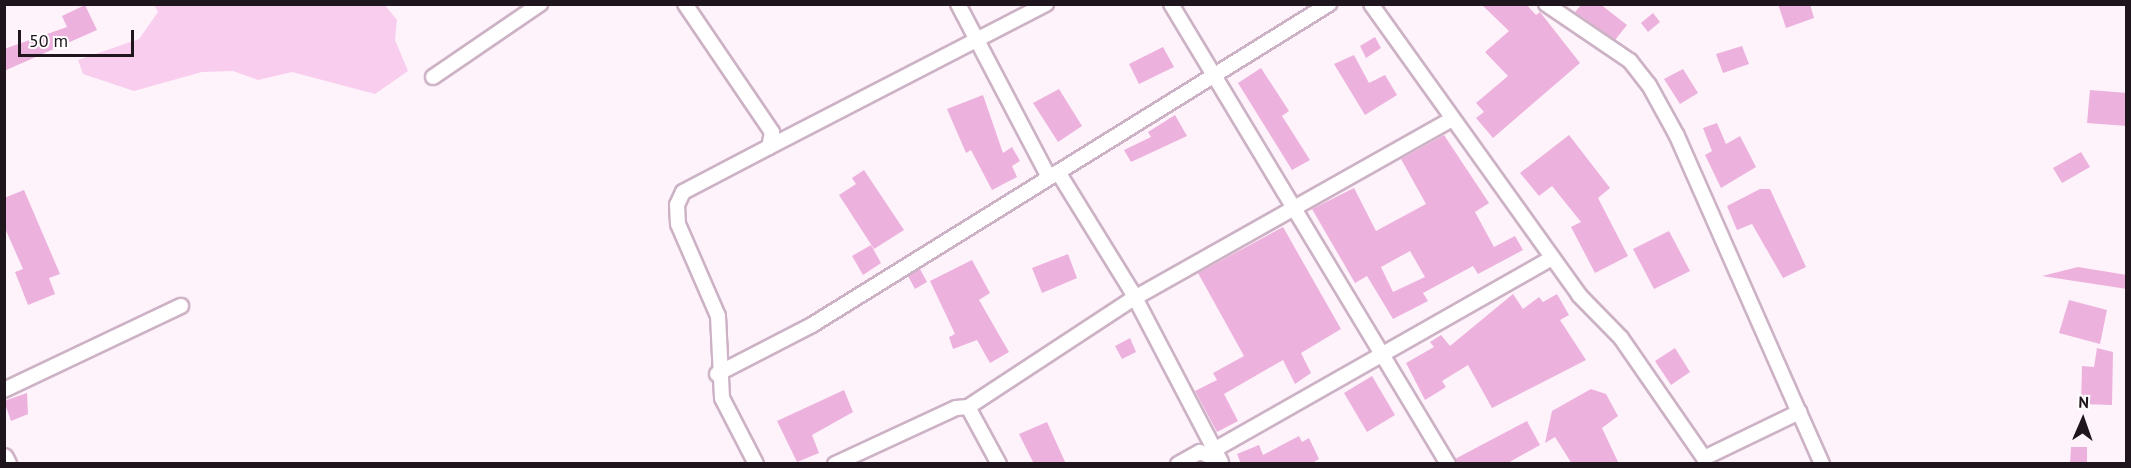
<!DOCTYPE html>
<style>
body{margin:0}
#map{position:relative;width:2131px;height:468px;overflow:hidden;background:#fef3fb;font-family:"PT Sans",sans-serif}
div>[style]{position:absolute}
.green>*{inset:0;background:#f9cded}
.building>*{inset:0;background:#edb1dd}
.roads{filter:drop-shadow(2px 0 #cdb2c5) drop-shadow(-2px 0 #cdb2c5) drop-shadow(0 2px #cdb2c5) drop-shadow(0 -2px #cdb2c5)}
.street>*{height:14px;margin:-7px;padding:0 7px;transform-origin:7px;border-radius:7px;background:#fff}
.secondary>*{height:18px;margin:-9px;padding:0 9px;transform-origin:9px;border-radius:9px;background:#fff}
span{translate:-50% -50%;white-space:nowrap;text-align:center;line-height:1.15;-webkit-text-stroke:6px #fff;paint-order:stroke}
.frame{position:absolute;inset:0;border:6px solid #1f161d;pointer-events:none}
.north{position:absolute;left:2053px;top:390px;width:60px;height:60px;-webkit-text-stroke:4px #fff;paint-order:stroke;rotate:2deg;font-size:16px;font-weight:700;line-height:24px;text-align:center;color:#1f161d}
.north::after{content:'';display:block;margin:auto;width:21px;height:27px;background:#1f161d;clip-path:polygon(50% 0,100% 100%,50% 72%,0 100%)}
.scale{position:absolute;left:18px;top:30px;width:116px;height:27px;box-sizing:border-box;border:3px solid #1f161d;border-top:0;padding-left:8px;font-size:18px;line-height:21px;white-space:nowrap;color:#1f161d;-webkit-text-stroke:4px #fff;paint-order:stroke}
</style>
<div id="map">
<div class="green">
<div style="clip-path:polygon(384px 4px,397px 20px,395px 40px,408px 71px,375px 94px,292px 72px,258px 80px,233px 71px,202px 72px,134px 91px,83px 74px,78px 60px,139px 39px,158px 12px,154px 5px)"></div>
</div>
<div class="building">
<div style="clip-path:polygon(1481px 4px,1526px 4px,1536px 15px,1540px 12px,1580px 63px,1493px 138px,1476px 118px,1484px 112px,1476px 103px,1508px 76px,1485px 52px,1509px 31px)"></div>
<div style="clip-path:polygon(1582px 4px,1600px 4px,1627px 25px,1615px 40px,1575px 12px)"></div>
<div style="clip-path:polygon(1778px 4px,1810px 4px,1814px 18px,1786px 28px)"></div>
<div style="clip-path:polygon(85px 5px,97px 30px,4px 71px,4px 49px,67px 27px,62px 16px)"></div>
<div style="clip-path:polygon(1653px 13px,1660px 22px,1648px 32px,1641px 23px)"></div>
<div style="clip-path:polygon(1375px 37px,1381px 48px,1366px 58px,1360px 46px)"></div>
<div style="clip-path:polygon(1742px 46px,1749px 64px,1723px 73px,1716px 54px)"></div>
<div style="clip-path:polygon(1163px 47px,1174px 67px,1139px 84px,1129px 64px)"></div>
<div style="clip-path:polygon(1354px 55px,1369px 83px,1385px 75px,1397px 95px,1365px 115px,1334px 64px)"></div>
<div style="clip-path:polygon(1261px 68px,1289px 111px,1282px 116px,1310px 160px,1292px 170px,1238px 83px)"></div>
<div style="clip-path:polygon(1683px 69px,1698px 93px,1680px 104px,1664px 79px)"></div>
<div style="clip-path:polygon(1059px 89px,1082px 126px,1058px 142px,1033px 103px)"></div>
<div style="clip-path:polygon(2090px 90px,2127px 93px,2127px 126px,2087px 123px)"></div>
<div style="clip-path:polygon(983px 95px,1003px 153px,1012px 147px,1020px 161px,1012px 166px,1017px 177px,992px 190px,971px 150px,966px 153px,947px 109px)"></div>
<div style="clip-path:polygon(1175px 115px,1187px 136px,1131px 162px,1124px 150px,1151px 137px,1148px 132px)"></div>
<div style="clip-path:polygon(1717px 123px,1726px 144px,1740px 136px,1756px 167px,1721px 188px,1705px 155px,1712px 151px,1703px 128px)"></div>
<div style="clip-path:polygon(evenodd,1444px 135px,1489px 203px,1475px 212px,1494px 247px,1515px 236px,1523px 250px,1478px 274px,1473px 266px,1423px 293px,1428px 301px,1393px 319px,1367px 276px,1355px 283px,1312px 209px,1354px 188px,1376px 231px,1426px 204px,1401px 159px,1444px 135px,1410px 251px,1425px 277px,1393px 292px,1381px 267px,1410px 251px)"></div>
<div style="clip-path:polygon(1569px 135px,1610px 188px,1598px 198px,1628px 256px,1595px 273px,1571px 227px,1581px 222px,1552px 186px,1539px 196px,1520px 173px)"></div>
<div style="clip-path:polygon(2081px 152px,2090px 167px,2062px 183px,2053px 168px)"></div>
<div style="clip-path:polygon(864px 170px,904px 230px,874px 249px,839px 195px,856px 184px,852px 178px)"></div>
<div style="clip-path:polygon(1760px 189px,1770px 189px,1806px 267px,1783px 278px,1752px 224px,1737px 230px,1727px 206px)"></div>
<div style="clip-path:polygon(24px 190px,60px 274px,49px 278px,55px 294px,28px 305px,15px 272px,23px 269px,4px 226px,4px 198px)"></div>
<div style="clip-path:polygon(1283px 227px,1341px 329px,1301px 353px,1311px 373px,1295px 384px,1283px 360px,1224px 394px,1238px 421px,1217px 432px,1195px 391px,1217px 380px,1213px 373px,1244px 356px,1198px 273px)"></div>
<div style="clip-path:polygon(1669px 231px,1690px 271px,1654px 289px,1633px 249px)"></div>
<div style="clip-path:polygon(871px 245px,881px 263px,863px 275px,852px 256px)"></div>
<div style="clip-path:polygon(1068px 254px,1077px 278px,1042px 293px,1032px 268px)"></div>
<div style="clip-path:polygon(972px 260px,990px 293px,979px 300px,1009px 352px,990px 363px,977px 340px,953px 349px,949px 337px,955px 334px,930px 281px)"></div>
<div style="clip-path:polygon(2078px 267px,2127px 275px,2127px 289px,2042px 276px)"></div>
<div style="clip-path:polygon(920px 269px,927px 282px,915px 289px,908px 276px)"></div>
<div style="clip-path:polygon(1513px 294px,1523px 309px,1539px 297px,1543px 302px,1557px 294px,1569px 315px,1560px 320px,1586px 360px,1492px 408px,1468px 365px,1442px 381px,1446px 387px,1425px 400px,1406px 363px,1434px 347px,1430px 342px,1441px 335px,1450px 346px)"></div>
<div style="clip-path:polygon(2069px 300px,2107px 310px,2100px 344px,2059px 333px)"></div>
<div style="clip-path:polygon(1130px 338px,1136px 352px,1122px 359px,1115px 346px)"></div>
<div style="clip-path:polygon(1675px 348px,1690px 372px,1671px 385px,1655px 361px)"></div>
<div style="clip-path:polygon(2097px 348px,2113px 352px,2112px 405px,2081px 404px,2082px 366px,2094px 367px)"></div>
<div style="clip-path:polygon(1372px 376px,1395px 415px,1367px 432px,1344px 393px)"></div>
<div style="clip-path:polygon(1591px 389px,1606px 394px,1618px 416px,1602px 428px,1619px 464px,1572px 464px,1555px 437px,1545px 443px,1552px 411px)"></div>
<div style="clip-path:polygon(844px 390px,853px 412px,812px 435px,819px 453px,797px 462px,777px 421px)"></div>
<div style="clip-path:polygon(27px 393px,28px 414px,11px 421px,4px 401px)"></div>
<div style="clip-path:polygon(1527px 421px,1540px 445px,1506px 464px,1457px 464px,1455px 459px)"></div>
<div style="clip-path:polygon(1047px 422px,1066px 464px,1034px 464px,1019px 434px)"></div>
<div style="clip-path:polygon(1299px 436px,1302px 442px,1309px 438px,1319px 459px,1311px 464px,1241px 464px,1237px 454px,1259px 445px,1263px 455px)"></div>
<div style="clip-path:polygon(2071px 447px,2087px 447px,2087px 464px,2070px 464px)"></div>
</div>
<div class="roads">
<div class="street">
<div style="left:685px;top:4px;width:155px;rotate:55.8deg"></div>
<div style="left:772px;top:132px;width:15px;rotate:101deg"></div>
<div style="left:769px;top:147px;width:97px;rotate:152.4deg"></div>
<div style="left:683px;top:192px;width:14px;rotate:115deg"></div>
<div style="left:677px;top:205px;width:19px;rotate:87deg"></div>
<div style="left:678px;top:224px;width:100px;rotate:66.5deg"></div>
<div style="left:718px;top:316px;width:82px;rotate:87.2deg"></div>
<div style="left:722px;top:398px;width:74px;rotate:62.7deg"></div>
<div style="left:958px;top:4px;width:195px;rotate:62.3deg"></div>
<div style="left:1171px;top:4px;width:537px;rotate:58.94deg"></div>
<div style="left:1371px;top:4px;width:358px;rotate:54.4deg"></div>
<div style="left:1579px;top:295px;width:60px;rotate:45.7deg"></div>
<div style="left:1621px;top:338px;width:146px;rotate:55.3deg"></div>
<div style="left:1704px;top:458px;width:106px;rotate:-25.8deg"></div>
<div style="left:1799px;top:412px;width:57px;rotate:66.1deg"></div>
<div style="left:1546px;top:4px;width:102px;rotate:34.2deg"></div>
<div style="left:1630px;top:61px;width:31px;rotate:52deg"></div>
<div style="left:1649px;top:85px;width:58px;rotate:61.2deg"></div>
<div style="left:1677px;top:136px;width:302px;rotate:66.2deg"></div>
<div style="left:433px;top:77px;width:130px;rotate:-34.3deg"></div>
<div style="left:769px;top:147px;width:312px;rotate:-27.3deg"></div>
<div style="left:1058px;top:172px;width:141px;rotate:58.3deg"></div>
<div style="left:1132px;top:292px;width:192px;rotate:62.4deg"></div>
<div style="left:717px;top:374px;width:107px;rotate:-27.3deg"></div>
<div style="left:812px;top:325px;width:609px;rotate:-31.84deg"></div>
<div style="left:4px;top:390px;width:196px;rotate:-25.4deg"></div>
<div style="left:968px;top:407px;width:195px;rotate:-33.3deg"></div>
<div style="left:1131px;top:300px;width:369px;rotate:-29.4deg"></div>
<div style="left:1214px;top:450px;width:389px;rotate:-29.6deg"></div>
<div style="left:835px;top:464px;width:133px;rotate:-24.8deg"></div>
<div style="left:956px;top:408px;width:12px;rotate:-5deg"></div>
<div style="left:968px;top:407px;width:65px;rotate:61.5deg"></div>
<div style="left:1178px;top:464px;width:25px;rotate:-29deg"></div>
<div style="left:1200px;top:452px;width:21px;rotate:23deg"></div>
</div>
<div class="secondary">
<div style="left:4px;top:458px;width:7px;rotate:63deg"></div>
</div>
</div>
<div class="frame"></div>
<div class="north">N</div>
<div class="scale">50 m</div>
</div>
